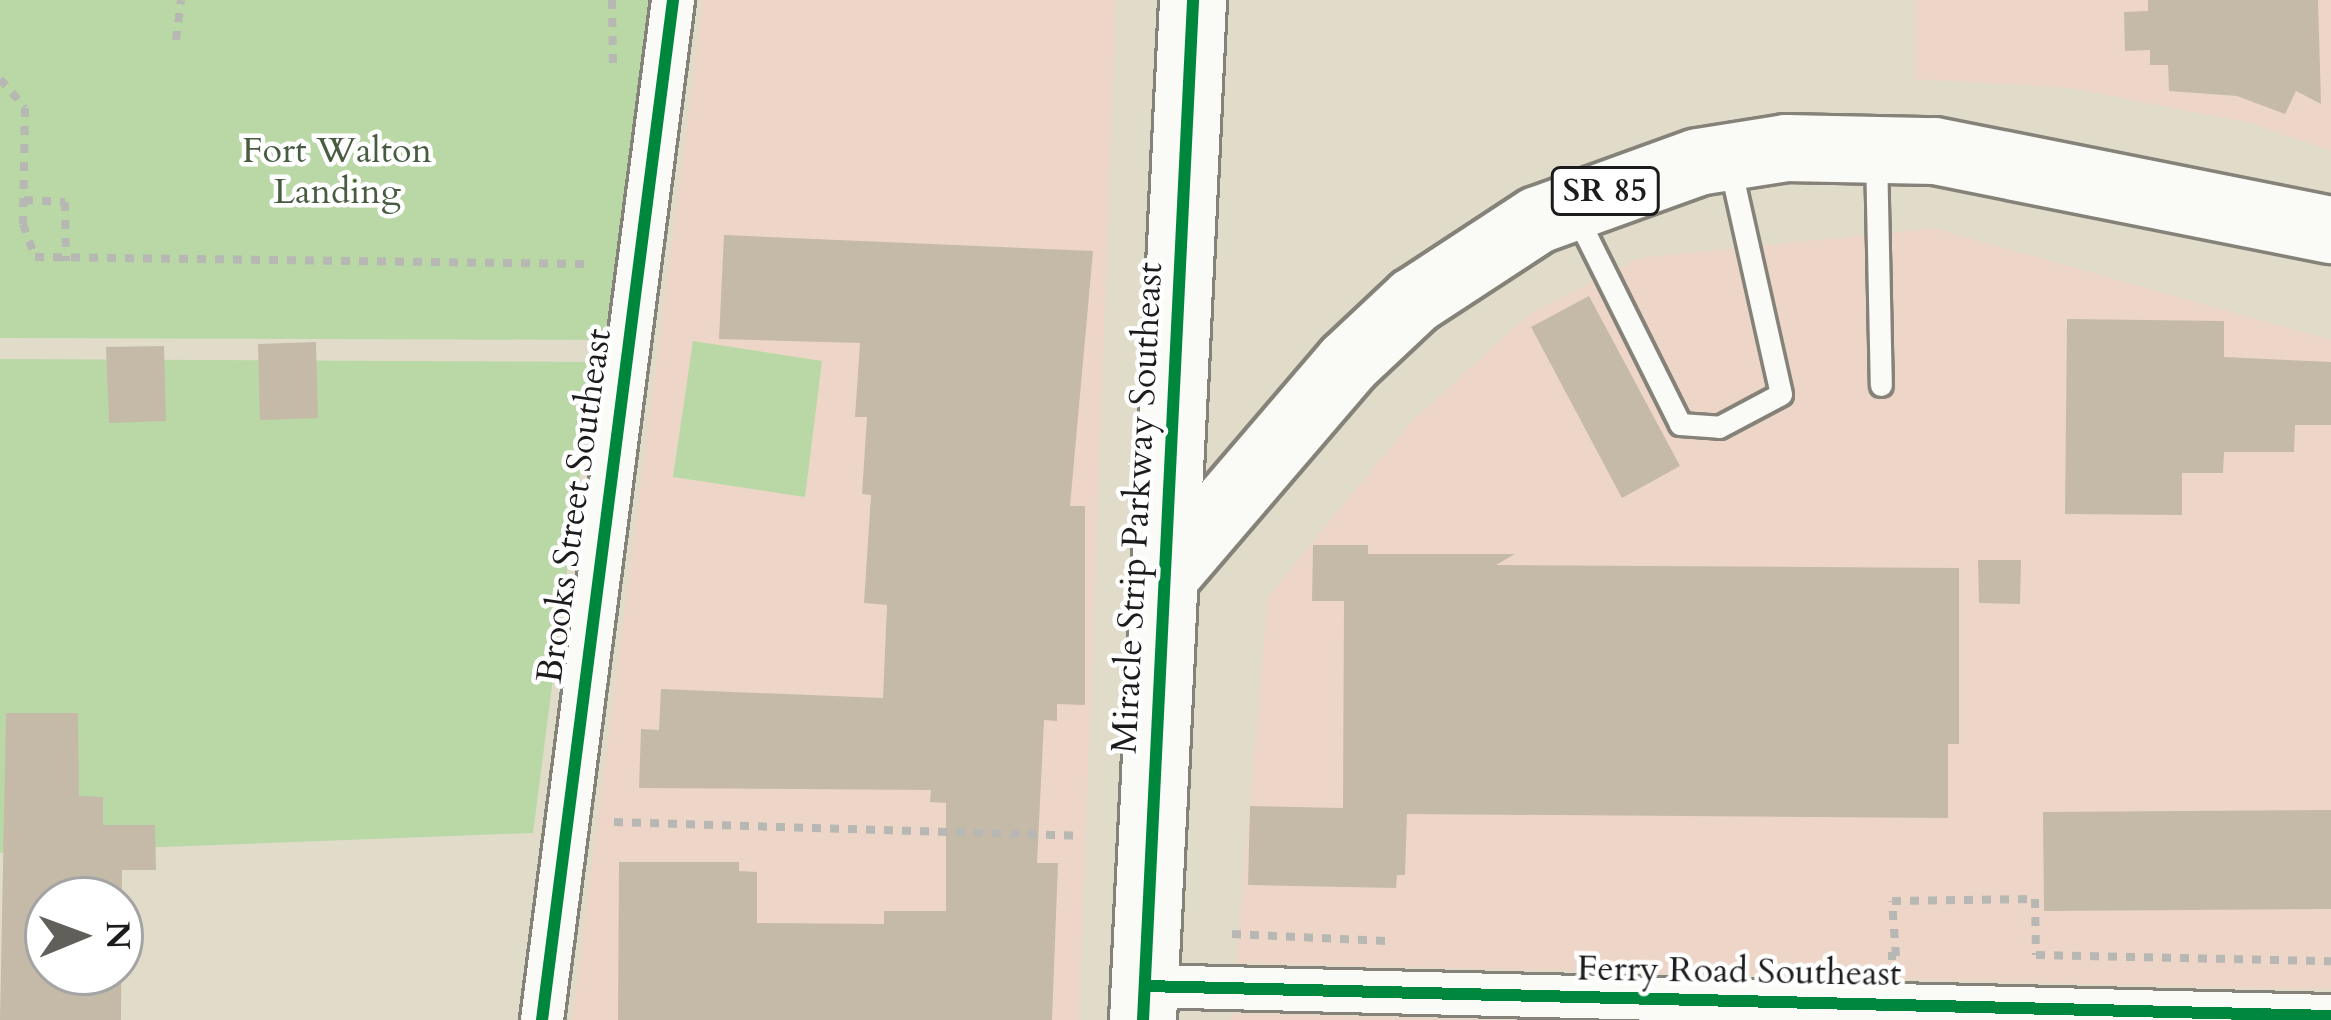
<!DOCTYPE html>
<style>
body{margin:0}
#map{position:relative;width:2331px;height:1020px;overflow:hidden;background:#e1dcca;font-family:Cardo,serif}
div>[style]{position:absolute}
.built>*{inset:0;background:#edd6c7}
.green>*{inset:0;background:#b9d8a5}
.building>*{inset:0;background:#c5baa8}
.path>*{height:8px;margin-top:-4px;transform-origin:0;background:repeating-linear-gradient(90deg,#b7b7b3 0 9px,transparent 0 18px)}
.roads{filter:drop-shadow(3px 0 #858279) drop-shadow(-3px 0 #858279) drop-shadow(0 3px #858279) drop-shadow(0 -3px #858279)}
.service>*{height:21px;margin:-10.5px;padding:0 10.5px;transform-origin:10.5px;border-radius:10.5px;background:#fafaf7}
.minor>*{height:42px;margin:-21px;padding:0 21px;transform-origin:21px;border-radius:21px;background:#fafaf7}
.trunk>*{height:66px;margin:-33px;padding:0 33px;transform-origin:33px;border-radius:33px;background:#fafaf7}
.cycleway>*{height:12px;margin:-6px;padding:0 6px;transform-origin:6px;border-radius:6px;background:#00873e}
span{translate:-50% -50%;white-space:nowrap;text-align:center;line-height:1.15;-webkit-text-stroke:9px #fff;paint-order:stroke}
.shield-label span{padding:3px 9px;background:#fff;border:3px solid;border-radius:9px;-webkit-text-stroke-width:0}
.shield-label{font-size:33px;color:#1c1c1c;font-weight:700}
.park-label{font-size:36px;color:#485c41}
.street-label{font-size:36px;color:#1c1c1c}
.north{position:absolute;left:24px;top:876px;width:120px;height:120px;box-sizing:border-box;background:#fff;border:3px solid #a4a4a4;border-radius:50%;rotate:89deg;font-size:33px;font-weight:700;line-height:48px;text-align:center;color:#1c1c1c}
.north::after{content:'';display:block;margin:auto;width:42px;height:54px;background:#615f59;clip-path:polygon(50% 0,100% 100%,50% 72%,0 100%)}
</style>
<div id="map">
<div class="built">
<div style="clip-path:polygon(703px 0,1116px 0,1079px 1020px,572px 1020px)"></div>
<div style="clip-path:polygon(1916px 0,2331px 0,2331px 151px,2250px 123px,2069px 88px,1914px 79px)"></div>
<div style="clip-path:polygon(1934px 228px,2331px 340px,2331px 990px,1236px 963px,1268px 597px,1409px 424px,1530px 313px,1639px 258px)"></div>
<div style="clip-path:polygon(1232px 1013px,1503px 1020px,1231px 1020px)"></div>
</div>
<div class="green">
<div style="clip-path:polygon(0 0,673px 0,626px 340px,0 338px)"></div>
<div style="clip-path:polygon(693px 341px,822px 361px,805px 497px,673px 477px)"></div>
<div style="clip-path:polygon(0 359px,594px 362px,533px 833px,0 853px)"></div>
</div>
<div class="building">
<div style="clip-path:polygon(2148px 0,2318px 0,2321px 104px,2296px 91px,2285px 114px,2237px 96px,2169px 91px,2168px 65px,2150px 65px,2150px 50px,2125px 51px,2124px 12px,2148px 11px)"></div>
<div style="clip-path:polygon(724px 235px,1093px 251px,1070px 506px,1085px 506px,1085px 705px,1057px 704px,1057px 721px,1044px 720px,1037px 863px,1058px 863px,1052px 1020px,618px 1020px,619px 862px,739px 862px,739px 871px,757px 872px,757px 923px,884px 924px,884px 911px,946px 911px,946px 803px,930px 802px,931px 790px,639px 788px,641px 729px,659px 730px,661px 689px,883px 698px,887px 605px,864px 603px,871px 495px,862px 494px,867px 417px,855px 417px,860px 343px,719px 339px)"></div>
<div style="clip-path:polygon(1589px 296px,1680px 466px,1622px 498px,1531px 327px)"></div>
<div style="clip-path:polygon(2067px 319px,2224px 321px,2224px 357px,2331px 362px,2331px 425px,2295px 425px,2294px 452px,2224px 452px,2223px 473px,2182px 473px,2182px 515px,2065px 514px)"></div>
<div style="clip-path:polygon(316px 342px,318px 418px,260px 420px,258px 344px)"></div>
<div style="clip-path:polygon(164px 346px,166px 421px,109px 423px,106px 347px)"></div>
<div style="clip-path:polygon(1313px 545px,1368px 545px,1368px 554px,1515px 554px,1496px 565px,1959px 568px,1959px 744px,1948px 744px,1948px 818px,1407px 814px,1405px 875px,1397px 875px,1396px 888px,1248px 885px,1250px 806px,1343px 808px,1344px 601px,1312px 601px)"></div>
<div style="clip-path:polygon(1978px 560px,2021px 560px,2020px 604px,1979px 603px)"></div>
<div style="clip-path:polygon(evenodd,6px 713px,78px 713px,79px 796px,103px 797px,103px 825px,155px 825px,156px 870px,122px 870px,121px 1020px,0 1020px,6px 713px,48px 900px,120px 900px,120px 972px,48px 972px,48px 900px)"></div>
<div style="clip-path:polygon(2331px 810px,2331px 909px,2044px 911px,2043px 812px)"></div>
</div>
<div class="path">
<div style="left:612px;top:0;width:72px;rotate:89.2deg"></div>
<div style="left:176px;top:40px;width:40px;rotate:-82.9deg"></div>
<div style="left:0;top:79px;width:38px;rotate:49deg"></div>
<div style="left:25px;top:108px;width:116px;rotate:91deg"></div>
<div style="left:23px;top:224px;width:35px;rotate:70deg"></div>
<div style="left:35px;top:257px;width:557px;rotate:0.72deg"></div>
<div style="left:24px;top:200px;width:41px;rotate:2.8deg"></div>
<div style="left:65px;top:202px;width:59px;rotate:89deg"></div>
<div style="left:614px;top:822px;width:466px;rotate:1.7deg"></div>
<div style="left:1232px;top:934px;width:155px;rotate:2.6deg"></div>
<div style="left:1888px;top:956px;width:8px"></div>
<div style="left:1896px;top:956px;width:55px;rotate:-94.2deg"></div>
<div style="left:1892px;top:901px;width:143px;rotate:-0.8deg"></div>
<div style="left:2035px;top:899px;width:56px;rotate:89deg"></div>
<div style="left:2036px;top:955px;width:295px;rotate:1.2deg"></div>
</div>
<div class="roads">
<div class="service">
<div style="left:1876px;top:154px;width:231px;rotate:88.8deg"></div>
<div style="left:1574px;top:211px;width:238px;rotate:63.5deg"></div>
<div style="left:1680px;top:424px;width:39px;rotate:4deg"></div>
<div style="left:1719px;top:427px;width:70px;rotate:-28deg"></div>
<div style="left:1781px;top:394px;width:238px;rotate:-102.6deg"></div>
</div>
<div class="minor">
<div style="left:1145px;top:986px;width:1186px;rotate:1.45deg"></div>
<div style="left:542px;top:1020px;width:1028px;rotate:-82.68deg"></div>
</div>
<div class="trunk">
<div style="left:1163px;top:579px;width:284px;rotate:-49.4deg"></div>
<div style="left:1348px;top:363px;width:91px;rotate:-43.2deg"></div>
<div style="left:1414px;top:301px;width:148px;rotate:-33.2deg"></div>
<div style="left:1538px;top:220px;width:170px;rotate:-19.9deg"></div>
<div style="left:1698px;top:162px;width:89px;rotate:-9deg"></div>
<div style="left:1786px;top:148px;width:149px;rotate:1.2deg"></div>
<div style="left:1935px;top:151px;width:404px;rotate:11.3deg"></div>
<div style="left:1143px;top:1020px;width:1021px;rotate:-87.19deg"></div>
</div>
</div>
<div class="cycleway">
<div style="left:1145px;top:986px;width:1186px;rotate:1.45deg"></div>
<div style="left:542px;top:1020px;width:1028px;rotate:-82.68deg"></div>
<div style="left:1143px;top:1020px;width:1021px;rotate:-87.19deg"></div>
</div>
<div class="shield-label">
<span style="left:1605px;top:191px">SR 85</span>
</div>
<div class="park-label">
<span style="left:337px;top:171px">Fort Walton<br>Landing</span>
</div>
<div class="street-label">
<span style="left:574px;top:506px;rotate:-82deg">Brooks Street Southeast</span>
<span style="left:1137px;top:508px;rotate:-87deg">Miracle Strip Parkway Southeast</span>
<span style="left:1739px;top:971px;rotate:1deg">Ferry Road Southeast</span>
</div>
<div class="north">N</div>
</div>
